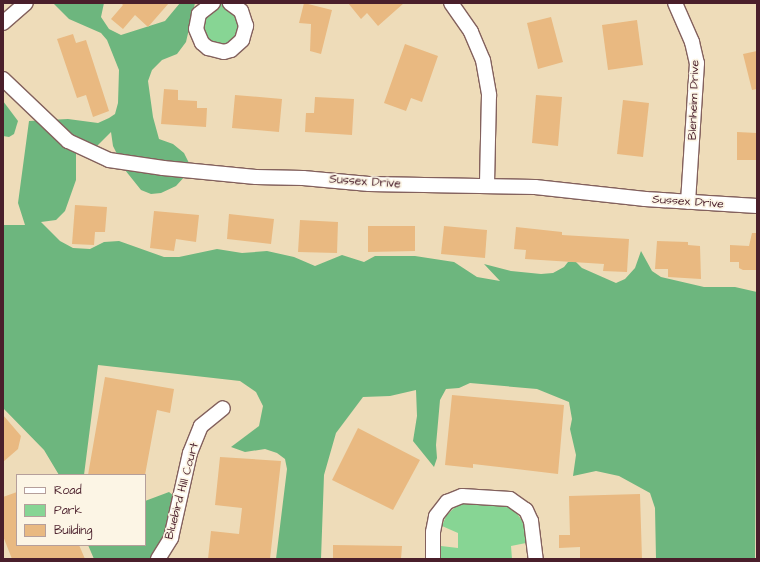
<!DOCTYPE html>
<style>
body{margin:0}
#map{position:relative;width:760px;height:562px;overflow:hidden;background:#eedcb9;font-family:"Architects Daughter",sans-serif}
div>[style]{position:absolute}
.green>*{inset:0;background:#87d594}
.forest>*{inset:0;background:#6db67e}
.building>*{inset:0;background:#e9b981}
.roads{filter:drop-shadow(1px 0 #83615d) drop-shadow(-1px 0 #83615d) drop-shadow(0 1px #83615d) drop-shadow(0 -1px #83615d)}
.minor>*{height:14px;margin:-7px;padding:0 7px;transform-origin:7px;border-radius:7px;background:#fff}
span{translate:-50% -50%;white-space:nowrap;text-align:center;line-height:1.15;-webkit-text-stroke:3.5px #fcf5e5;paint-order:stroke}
.street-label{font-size:12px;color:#4a1f2b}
.frame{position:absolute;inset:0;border:4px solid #4a1f2b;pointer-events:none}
.legend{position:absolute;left:16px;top:474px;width:130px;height:72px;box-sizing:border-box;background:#fcf5e5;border:1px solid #b59f9b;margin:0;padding:5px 7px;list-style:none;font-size:12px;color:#4a1f2b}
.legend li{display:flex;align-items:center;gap:8px;height:20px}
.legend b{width:20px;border:1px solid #b59f9b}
</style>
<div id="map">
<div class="green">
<div style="clip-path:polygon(213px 3px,230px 3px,245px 34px,215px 51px,197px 21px)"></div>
<div style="clip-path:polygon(468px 503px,504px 505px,514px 510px,521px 519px,525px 527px,526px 543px,511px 546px,512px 559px,441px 559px,441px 546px,458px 548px,458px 533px,442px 526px,446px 516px,457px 505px)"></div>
</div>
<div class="forest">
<div style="clip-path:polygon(53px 3px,104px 3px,101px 17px,109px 29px,121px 35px,165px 21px,180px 3px,195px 3px,186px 42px,177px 54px,162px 60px,152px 70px,148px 81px,153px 117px,159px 139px,173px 144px,184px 153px,189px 163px,186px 175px,176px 186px,161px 193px,151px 194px,141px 190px,125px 170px,113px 146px,111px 132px,94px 149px,76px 151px,76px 180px,65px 211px,56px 220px,41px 222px,60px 241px,73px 248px,90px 249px,104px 242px,119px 241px,164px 257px,179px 257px,217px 249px,242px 253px,267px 251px,294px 257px,315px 266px,342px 255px,364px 262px,375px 256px,415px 256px,454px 262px,477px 277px,500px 281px,484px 264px,511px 271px,541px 274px,553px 273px,564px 267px,568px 262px,575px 261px,582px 268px,616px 283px,625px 279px,635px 268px,641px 251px,652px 271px,661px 277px,704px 287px,735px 287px,757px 292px,755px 559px,656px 559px,655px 508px,650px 493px,619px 476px,596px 471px,573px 476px,576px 455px,570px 429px,572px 419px,569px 402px,537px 389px,470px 383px,459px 388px,446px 389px,440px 400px,436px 445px,437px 458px,434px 467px,413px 441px,417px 416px,416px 390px,390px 396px,363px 397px,336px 433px,324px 475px,321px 559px,276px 559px,287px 469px,285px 459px,277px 453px,265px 449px,245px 452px,231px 447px,259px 426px,263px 406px,256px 392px,240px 381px,98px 365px,84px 475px,59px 475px,44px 450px,3px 408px,3px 225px,25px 225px,18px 203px,29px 121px,68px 119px,98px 123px,109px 118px,115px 114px,118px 103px,119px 70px,107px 40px,101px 33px,69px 19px)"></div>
<div style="clip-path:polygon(3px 101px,18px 121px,14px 134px,9px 137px,3px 136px)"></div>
<div style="clip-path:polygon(169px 492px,174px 496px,175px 504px,158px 559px,94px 559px,88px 545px,145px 545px,145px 501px)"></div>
</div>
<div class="building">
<div style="clip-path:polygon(121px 3px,169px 3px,148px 27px,135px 15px,123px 29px,111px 19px,123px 5px)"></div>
<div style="clip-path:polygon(304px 3px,332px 10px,321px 54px,310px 51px,311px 24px,299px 23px)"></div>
<div style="clip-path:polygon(348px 3px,404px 3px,378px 26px,367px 13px,361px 19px)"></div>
<div style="clip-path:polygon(551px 17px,563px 62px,538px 69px,527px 23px)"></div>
<div style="clip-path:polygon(637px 20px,643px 65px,608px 70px,602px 25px)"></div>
<div style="clip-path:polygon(73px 34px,76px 43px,86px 40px,109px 111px,93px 117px,86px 95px,77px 98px,57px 39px)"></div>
<div style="clip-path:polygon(405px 44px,438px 56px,422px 102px,411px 98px,406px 111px,384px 103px)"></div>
<div style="clip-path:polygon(757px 51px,757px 89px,752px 90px,743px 54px)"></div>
<div style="clip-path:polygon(164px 89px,178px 90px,178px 100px,197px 101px,197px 108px,207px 108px,206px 127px,161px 124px)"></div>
<div style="clip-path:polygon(235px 95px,282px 99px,279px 132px,232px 128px)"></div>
<div style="clip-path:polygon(536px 95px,562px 97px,558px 146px,532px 143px)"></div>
<div style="clip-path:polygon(315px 97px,354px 99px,352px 135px,305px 132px,306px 113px,314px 113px)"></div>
<div style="clip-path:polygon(623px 100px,649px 103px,643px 157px,617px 154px)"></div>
<div style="clip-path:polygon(737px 132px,757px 133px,757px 160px,737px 160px)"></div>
<div style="clip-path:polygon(75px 205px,107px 207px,105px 232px,95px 232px,94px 245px,72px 244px)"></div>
<div style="clip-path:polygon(154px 211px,199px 215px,196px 242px,176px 239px,174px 251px,150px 248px)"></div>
<div style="clip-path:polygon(229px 214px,274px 219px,271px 244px,227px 239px)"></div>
<div style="clip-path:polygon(300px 220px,338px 222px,337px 253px,298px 252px)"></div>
<div style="clip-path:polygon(368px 226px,415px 226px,415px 251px,368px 252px)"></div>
<div style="clip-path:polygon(444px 226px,487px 230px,485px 258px,441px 254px)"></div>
<div style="clip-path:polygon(516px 227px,562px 232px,562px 235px,629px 239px,627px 272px,603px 271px,604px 264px,525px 259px,526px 250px,514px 249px)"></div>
<div style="clip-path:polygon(752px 233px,757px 233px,757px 270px,743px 270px,739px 268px,739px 262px,730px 262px,730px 245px,749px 246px)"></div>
<div style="clip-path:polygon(657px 241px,688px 242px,688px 245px,700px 246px,701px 279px,668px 277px,668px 269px,655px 269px)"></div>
<div style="clip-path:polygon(105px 377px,174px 389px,170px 413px,157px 410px,145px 475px,88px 475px)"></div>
<div style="clip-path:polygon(452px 395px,564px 405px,558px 474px,473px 464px,473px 468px,445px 465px)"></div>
<div style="clip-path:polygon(3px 415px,21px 436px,18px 449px,3px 462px)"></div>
<div style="clip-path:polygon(358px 428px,420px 460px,393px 510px,332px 480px)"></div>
<div style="clip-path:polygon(220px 457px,281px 461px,270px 559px,208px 559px,211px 531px,239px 534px,242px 508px,215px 505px)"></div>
<div style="clip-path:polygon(17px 492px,17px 545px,79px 545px,85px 559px,12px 559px,3px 536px,3px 497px)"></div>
<div style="clip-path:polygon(640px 494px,642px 559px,580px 559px,580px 547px,559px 548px,559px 535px,570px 535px,569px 496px)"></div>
<div style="clip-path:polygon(333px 545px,402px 546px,401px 559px,333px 559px)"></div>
</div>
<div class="roads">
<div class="minor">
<div style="left:213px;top:3px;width:18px;rotate:142deg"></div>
<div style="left:199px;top:14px;width:15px;rotate:101deg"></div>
<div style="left:196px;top:29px;width:15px;rotate:67deg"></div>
<div style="left:202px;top:43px;width:8px;rotate:40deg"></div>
<div style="left:208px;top:48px;width:16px;rotate:14deg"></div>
<div style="left:224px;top:52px;width:7px;rotate:-16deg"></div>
<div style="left:231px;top:50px;width:15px;rotate:-42deg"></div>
<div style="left:242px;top:40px;width:15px;rotate:-74deg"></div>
<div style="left:246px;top:26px;width:16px;rotate:-108deg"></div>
<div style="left:241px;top:11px;width:14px;rotate:-144deg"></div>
<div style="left:451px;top:3px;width:35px;rotate:55deg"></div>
<div style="left:471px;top:32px;width:30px;rotate:67deg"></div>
<div style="left:483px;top:60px;width:36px;rotate:80deg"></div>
<div style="left:489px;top:95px;width:91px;rotate:91.3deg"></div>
<div style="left:675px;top:3px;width:43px;rotate:66.4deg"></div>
<div style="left:692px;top:42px;width:22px;rotate:77deg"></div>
<div style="left:697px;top:63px;width:139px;rotate:93.7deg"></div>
<div style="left:3px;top:23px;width:30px;rotate:-41deg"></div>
<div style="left:3px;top:79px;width:90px;rotate:43.6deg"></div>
<div style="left:68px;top:141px;width:45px;rotate:24.9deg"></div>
<div style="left:109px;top:160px;width:55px;rotate:8.4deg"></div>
<div style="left:163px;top:168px;width:93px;rotate:5.5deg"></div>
<div style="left:256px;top:177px;width:47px;rotate:1.2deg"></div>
<div style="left:303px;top:178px;width:66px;rotate:5.2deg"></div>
<div style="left:369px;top:184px;width:166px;rotate:1deg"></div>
<div style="left:535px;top:187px;width:111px;rotate:6.2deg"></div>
<div style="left:645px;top:199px;width:112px;rotate:3.6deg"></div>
<div style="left:158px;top:559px;width:25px;rotate:-58deg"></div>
<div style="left:171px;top:538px;width:87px;rotate:-77.4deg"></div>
<div style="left:190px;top:453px;width:29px;rotate:-68deg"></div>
<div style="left:201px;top:426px;width:28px;rotate:-39deg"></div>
<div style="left:433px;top:559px;width:27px;rotate:-90deg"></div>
<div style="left:433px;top:532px;width:16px;rotate:-79deg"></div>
<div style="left:436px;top:516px;width:18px;rotate:-52deg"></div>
<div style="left:447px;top:502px;width:16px;rotate:-22deg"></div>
<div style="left:462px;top:496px;width:48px;rotate:3.6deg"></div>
<div style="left:510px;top:499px;width:19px;rotate:35deg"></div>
<div style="left:526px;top:510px;width:12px;rotate:66deg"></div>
<div style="left:531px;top:521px;width:38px;rotate:83deg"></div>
</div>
</div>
<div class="street-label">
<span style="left:694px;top:100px;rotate:-88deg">Blenheim Drive</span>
<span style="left:365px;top:182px;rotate:4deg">Sussex Drive</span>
<span style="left:688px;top:202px;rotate:4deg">Sussex Drive</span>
<span style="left:182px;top:491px;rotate:-75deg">Bluebird Hill Court</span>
</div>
<div class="frame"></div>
<ul class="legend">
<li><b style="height:5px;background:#fff"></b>Road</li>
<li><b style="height:11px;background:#87d594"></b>Park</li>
<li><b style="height:11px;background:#e9b981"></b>Building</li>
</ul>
</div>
